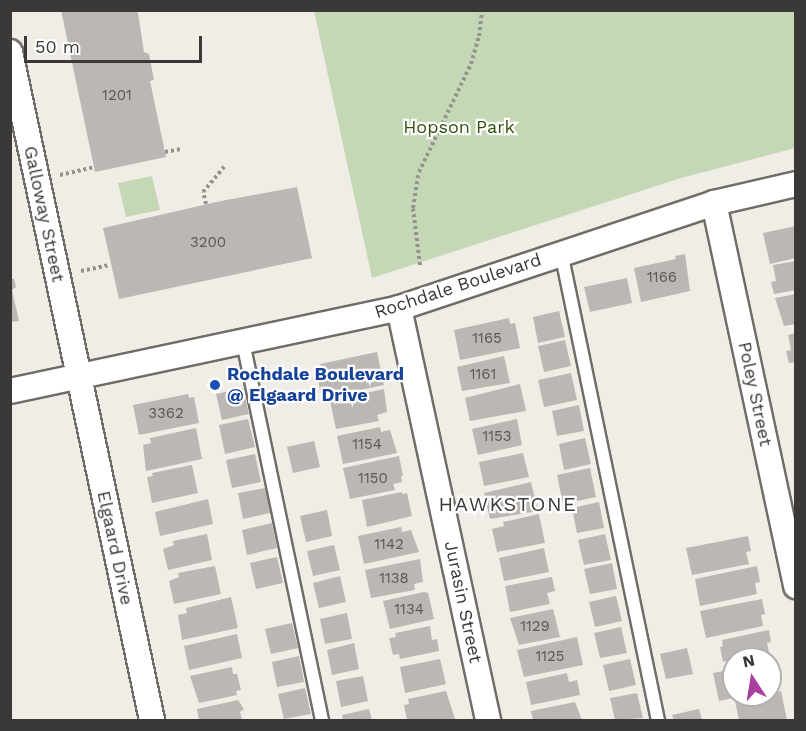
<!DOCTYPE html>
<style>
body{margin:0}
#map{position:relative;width:806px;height:731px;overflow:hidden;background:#f0ece6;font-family:"Work Sans",sans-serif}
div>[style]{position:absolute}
.green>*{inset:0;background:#c5d8b6}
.building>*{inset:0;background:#bcb7b2}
.path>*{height:4px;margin-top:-2px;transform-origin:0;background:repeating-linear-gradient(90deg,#95928e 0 3px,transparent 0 6px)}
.roads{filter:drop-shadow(2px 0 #706c67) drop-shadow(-2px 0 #706c67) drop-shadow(0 2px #706c67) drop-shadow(0 -2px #706c67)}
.lane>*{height:12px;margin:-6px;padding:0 6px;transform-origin:6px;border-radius:6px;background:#fff}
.street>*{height:24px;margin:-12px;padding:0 12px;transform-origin:12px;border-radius:12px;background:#fff}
.dots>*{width:16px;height:16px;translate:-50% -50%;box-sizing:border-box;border:3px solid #fff;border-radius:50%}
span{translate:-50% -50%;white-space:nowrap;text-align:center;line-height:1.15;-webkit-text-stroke:4.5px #fff;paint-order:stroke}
.number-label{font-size:15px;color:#5b5856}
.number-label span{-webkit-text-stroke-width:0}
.park-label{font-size:18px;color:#33500f}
.street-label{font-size:18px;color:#3b3937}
.transit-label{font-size:18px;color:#164399;font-weight:700}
.left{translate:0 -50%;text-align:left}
.neighbourhood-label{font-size:20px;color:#3b3937;letter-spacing:1.5px}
.frame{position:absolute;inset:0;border:12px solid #3b3937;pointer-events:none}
.north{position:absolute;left:722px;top:647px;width:60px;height:60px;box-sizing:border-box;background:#fff;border:2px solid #b1b0af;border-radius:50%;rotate:348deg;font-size:16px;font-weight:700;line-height:24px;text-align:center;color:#3b3937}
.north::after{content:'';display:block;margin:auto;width:21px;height:27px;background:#aa3f9f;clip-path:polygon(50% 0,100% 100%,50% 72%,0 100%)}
.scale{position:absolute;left:24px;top:36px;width:178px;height:27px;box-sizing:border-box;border:3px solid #3b3937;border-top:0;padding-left:8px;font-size:18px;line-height:21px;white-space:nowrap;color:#3b3937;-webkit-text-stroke:4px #fff;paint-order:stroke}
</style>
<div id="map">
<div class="green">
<div style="clip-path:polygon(314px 11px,795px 11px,795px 148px,681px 178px,372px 278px)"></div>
<div style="clip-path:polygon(152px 176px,160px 210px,126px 217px,118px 183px)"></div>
</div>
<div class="building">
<div style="clip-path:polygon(61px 10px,135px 10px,138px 13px,144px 52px,149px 54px,154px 80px,150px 81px,166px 157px,95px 172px)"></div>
<div style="clip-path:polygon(297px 187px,312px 258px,119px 299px,103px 228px,221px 201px)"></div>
<div style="clip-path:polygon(796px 226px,796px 258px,770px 264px,763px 233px)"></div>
<div style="clip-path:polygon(685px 254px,690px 291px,641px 302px,634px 268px,676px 259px,675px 256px)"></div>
<div style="clip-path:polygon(796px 261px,796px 290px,774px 294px,771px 282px,776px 281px,773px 265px)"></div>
<div style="clip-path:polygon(10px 278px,14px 279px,16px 287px,12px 290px,19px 321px,10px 322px)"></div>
<div style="clip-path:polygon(627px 278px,632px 303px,590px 312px,584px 287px)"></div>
<div style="clip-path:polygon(796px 294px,796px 324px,784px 326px,775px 298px)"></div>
<div style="clip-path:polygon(559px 311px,565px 337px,538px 343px,533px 317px)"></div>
<div style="clip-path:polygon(509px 318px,510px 324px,515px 323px,520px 348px,460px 360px,454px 330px)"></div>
<div style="clip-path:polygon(796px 333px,796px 362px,789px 363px,786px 351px,791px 350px,788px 335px)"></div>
<div style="clip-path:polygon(565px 340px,571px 366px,544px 372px,538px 346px)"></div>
<div style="clip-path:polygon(377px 352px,384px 385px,322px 398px,316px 371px,321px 370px,320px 364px)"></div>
<div style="clip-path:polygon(504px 356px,510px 383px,462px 391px,457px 367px)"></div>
<div style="clip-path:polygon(571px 373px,577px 400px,544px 407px,538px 380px)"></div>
<div style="clip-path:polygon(520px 384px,526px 411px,470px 421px,465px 398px)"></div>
<div style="clip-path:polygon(243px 388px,249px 414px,222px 420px,216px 394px)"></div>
<div style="clip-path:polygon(384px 389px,387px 412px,377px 415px,379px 421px,336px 429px,330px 401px)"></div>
<div style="clip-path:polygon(188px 394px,189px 398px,194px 397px,199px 423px,139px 435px,133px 405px)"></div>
<div style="clip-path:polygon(579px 405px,584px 431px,557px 436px,552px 411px)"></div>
<div style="clip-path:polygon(248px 419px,255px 447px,225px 454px,219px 425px)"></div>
<div style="clip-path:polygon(517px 419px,522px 445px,478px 455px,472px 429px)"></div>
<div style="clip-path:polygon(380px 427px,381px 432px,390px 430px,397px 453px,343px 464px,337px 436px)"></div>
<div style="clip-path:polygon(196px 428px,202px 459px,146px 471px,143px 445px,151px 443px,150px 438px)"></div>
<div style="clip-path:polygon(585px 438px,591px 464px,564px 470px,559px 444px)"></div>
<div style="clip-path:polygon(314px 441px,320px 467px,293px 473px,287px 447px)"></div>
<div style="clip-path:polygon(523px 453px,529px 477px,484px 486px,479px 462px)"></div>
<div style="clip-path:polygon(255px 454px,261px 482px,232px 488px,226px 460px)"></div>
<div style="clip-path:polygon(399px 456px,403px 476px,401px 476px,402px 482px,393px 484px,395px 490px,350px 499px,343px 468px)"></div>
<div style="clip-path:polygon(192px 465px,198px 493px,152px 503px,147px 477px,153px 476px,152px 473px)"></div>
<div style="clip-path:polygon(590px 468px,596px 497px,563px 504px,557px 475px)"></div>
<div style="clip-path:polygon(531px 482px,538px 511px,490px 519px,484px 493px)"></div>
<div style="clip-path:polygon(265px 488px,270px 513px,243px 519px,238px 493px)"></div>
<div style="clip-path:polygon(402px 492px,402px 494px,407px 493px,412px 516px,367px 527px,362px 500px)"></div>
<div style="clip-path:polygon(208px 499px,213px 524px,160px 536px,155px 512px)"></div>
<div style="clip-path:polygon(599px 502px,604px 528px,577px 533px,572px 508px)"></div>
<div style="clip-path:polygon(327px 510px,332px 536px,306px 542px,300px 516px)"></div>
<div style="clip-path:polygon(539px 514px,545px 543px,497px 552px,492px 529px,504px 526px,503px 522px)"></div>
<div style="clip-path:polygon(272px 523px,277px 548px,247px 555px,242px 530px)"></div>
<div style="clip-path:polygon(401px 527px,402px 532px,411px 530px,419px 552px,364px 564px,358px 536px)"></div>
<div style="clip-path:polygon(207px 534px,212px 560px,168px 570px,163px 549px,174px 545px,173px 541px)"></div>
<div style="clip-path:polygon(605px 534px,611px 560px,584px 565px,578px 540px)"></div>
<div style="clip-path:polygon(748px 536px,751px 551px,746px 552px,749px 564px,692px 575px,686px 548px)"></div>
<div style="clip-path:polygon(334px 545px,340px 570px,313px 576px,307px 551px)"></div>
<div style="clip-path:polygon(544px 548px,549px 572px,504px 581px,499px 558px)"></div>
<div style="clip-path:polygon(277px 557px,283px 583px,256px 589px,250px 563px)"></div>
<div style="clip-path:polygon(420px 559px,423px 582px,414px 584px,415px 590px,371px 598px,365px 570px)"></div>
<div style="clip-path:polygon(612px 563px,617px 589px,590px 594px,584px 569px)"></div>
<div style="clip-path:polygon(215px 566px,221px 594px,174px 604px,169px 581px,179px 577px,178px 573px)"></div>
<div style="clip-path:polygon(757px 566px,760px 582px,755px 583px,757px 594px,700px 606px,695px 579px)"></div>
<div style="clip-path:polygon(340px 576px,346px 602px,319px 608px,313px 583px)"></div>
<div style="clip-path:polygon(552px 577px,555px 591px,547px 593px,550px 604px,510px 612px,505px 586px)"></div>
<div style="clip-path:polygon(424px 592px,428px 593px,434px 619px,390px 629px,383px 601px)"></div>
<div style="clip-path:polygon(616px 596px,622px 621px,595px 627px,589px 602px)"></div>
<div style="clip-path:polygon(231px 597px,238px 628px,182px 640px,178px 615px,187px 613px,186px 608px)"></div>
<div style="clip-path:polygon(762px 599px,765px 614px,761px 615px,763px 626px,706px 638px,700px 611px)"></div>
<div style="clip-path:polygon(553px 609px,560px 637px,519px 645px,510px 618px)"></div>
<div style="clip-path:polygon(347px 613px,352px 639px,325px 644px,320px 619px)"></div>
<div style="clip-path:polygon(292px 623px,298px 648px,271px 654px,265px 629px)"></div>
<div style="clip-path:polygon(430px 626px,432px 640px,437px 639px,439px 651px,400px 659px,399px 654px,393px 655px,389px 638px,396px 637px,395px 633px)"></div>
<div style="clip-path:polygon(621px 627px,627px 653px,600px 658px,594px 633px)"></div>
<div style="clip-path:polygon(769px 630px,771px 642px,767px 643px,770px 657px,734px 659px,734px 665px,729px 666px,727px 661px,723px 662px,720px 647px,723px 646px,722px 640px)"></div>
<div style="clip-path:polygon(237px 634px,242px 658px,189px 670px,184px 646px)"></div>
<div style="clip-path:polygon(577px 637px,583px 665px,524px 677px,517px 650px)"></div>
<div style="clip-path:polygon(354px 643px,359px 669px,332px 675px,327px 650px)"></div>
<div style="clip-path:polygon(687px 648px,693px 674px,666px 679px,660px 654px)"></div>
<div style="clip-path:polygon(299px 656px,304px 682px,277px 687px,272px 662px)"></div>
<div style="clip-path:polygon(440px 659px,446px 684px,405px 693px,400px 667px)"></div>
<div style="clip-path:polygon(630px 659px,636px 685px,609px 691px,603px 665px)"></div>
<div style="clip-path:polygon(775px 660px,778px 676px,774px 677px,776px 689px,770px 690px,770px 661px)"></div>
<div style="clip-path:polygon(232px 667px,233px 674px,237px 674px,241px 690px,236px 691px,237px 695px,199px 703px,190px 676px)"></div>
<div style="clip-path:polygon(734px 669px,734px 695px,742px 696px,719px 701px,713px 673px)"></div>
<div style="clip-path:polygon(567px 673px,569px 682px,577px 680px,580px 695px,531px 705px,526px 682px)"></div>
<div style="clip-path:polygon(363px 676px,368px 701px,341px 707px,336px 681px)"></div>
<div style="clip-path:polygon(305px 688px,311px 714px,284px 719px,278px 694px)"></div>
<div style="clip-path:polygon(446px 691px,455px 719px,407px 720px,404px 705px,409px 704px,408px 699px)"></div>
<div style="clip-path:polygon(781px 691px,787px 720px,739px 720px,735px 701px)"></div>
<div style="clip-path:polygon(637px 693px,643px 718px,615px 720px,610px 698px)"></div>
<div style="clip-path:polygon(238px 700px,244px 709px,240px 712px,242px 720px,199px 720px,197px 709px)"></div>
<div style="clip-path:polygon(575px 702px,582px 720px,533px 720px,531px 711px)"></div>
<div style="clip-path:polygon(369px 709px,372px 720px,343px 720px,342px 715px)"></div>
<div style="clip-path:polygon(699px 709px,702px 720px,674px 720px,672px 715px)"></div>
</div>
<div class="path">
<div style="left:165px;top:152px;width:16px;rotate:-11deg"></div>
<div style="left:60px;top:175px;width:35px;rotate:-13deg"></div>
<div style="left:206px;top:204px;width:12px;rotate:-104deg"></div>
<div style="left:203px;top:192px;width:33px;rotate:-50deg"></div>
<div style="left:420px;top:265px;width:57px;rotate:-97deg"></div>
<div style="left:413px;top:208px;width:36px;rotate:-81deg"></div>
<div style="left:419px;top:172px;width:120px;rotate:-64.3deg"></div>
<div style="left:471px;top:64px;width:29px;rotate:-74deg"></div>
<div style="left:479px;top:36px;width:26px;rotate:-83deg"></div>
<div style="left:81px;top:271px;width:29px;rotate:-12deg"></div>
</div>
<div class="roads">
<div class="lane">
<div style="left:561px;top:252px;width:478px;rotate:78.3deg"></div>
<div style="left:243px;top:342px;width:386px;rotate:78.2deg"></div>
</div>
<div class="street">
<div style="left:10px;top:52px;width:683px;rotate:78deg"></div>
<div style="left:714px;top:203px;width:392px;rotate:77.9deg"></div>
<div style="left:399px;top:308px;width:422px;rotate:77.8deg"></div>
<div style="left:10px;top:391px;width:398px;rotate:-12deg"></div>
<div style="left:399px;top:308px;width:332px;rotate:-18.4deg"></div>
<div style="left:714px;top:203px;width:84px;rotate:-13deg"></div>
</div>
</div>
<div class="dots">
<div style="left:215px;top:385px;background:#1a4fb4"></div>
</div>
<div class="number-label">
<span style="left:117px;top:96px">1201</span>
<span style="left:208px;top:243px">3200</span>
<span style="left:662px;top:278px">1166</span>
<span style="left:487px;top:339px">1165</span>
<span style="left:483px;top:375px">1161</span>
<span style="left:166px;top:414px">3362</span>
<span style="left:497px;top:437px">1153</span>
<span style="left:367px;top:445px">1154</span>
<span style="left:373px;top:479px">1150</span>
<span style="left:389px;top:545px">1142</span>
<span style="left:394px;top:579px">1138</span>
<span style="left:409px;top:610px">1134</span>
<span style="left:535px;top:627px">1129</span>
<span style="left:550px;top:657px">1125</span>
</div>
<div class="park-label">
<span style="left:459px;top:127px">Hopson Park</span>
</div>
<div class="street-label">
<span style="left:44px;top:214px;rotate:78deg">Galloway Street</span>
<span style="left:458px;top:286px;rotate:-18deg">Rochdale Boulevard</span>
<span style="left:755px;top:394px;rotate:78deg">Poley Street</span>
<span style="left:115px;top:548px;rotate:78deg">Elgaard Drive</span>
<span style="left:463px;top:602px;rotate:78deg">Jurasin Street</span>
</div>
<div class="transit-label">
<span class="left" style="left:227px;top:385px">Rochdale Boulevard<br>@ Elgaard Drive</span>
</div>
<div class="neighbourhood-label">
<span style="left:508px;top:504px">HAWKSTONE</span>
</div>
<div class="frame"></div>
<div class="north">N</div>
<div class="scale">50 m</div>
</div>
